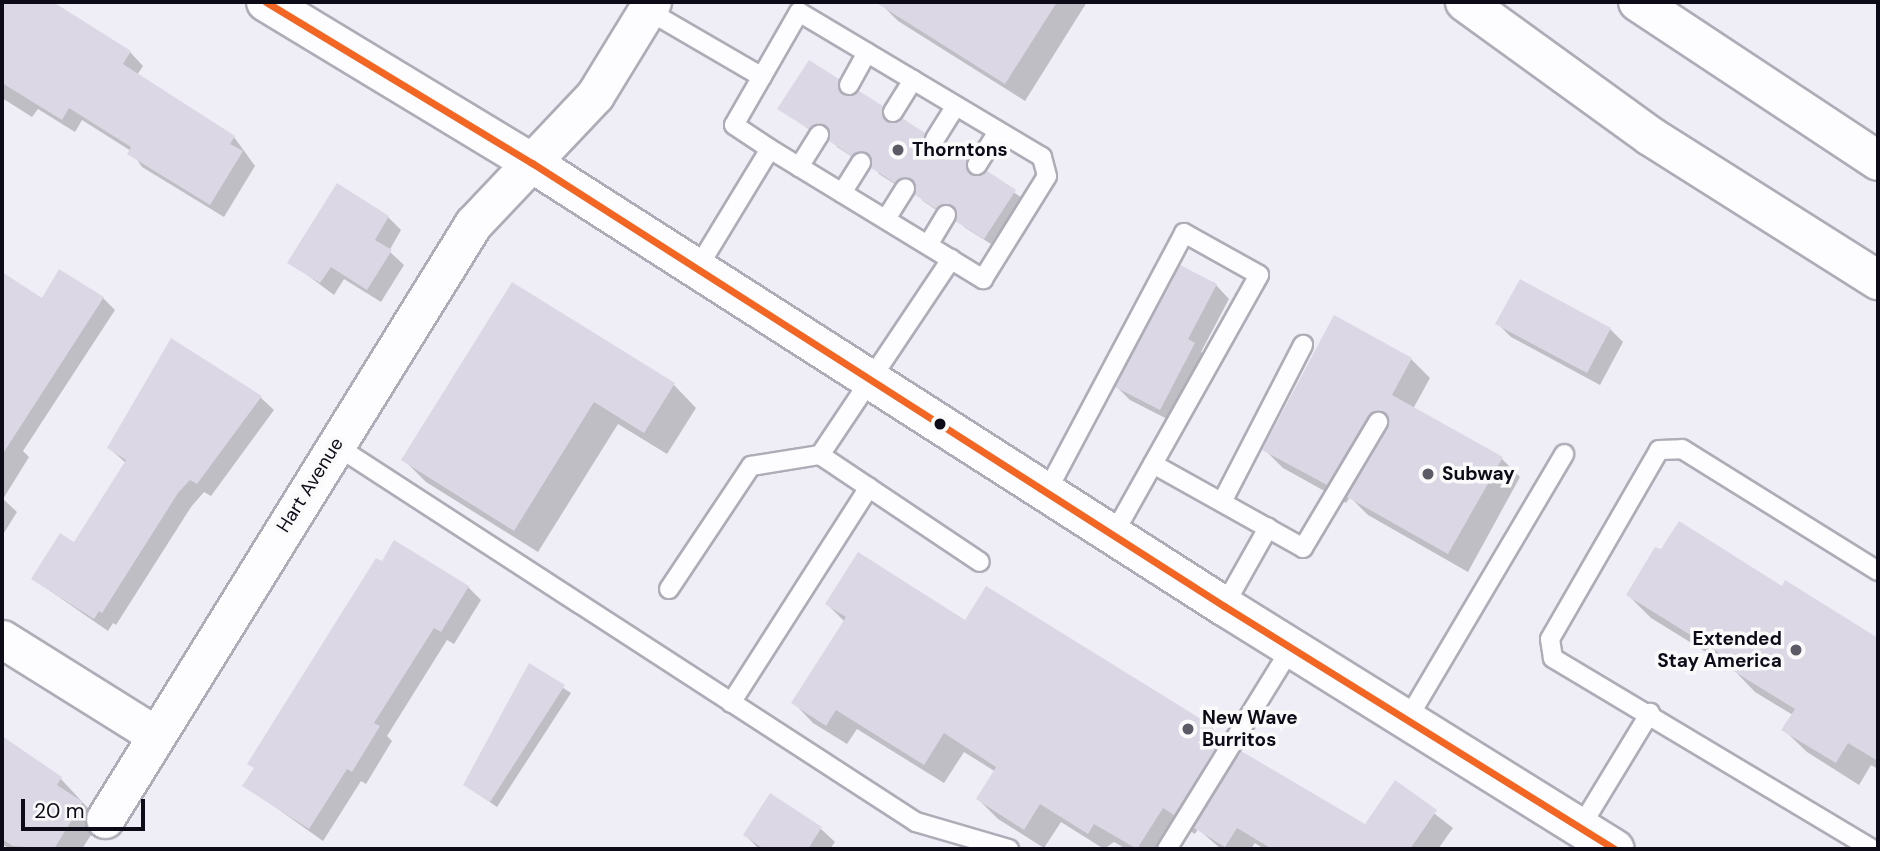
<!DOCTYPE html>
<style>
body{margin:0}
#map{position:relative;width:1880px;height:851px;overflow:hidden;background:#efeef6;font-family:"DM Sans",sans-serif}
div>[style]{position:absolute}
.shadow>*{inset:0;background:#0003}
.building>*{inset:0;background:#dcd7e4}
.roads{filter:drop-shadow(2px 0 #aeadb7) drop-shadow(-2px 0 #aeadb7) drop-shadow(0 2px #aeadb7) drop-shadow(0 -2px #aeadb7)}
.service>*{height:18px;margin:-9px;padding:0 9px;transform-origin:9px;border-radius:9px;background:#fdfcfe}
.minor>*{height:37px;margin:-18.5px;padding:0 18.5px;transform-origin:18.5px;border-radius:18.5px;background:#fdfcfe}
.primary>*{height:38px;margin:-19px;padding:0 19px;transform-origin:19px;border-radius:19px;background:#fdfcfe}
.motorway>*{height:38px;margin:-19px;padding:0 19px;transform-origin:19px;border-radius:19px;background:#fdfcfe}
.bus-1>*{height:7px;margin:-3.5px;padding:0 3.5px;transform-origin:3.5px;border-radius:3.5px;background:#f26522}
.dots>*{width:19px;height:19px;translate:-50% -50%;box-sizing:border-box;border:4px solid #fafafa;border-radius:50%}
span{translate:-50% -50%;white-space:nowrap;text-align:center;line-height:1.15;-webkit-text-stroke:7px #fafafa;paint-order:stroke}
.poi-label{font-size:19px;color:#0c0b17;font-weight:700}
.left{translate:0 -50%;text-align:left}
.right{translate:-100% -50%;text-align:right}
.street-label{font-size:19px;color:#0c0b17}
.frame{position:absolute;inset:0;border:4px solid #0c0b17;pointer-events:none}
.scale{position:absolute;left:21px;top:799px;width:124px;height:32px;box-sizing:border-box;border:4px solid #0c0b17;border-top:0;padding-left:9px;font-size:21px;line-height:24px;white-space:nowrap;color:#0c0b17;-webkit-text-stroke:5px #fafafa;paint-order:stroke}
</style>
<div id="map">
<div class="shadow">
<div style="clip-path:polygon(2px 2px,46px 2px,130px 52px,143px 66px,137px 75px,234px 137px,255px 166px,224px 217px,142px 167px,131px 151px,82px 120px,75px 132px,38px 109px,32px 117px,2px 98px)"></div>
<div style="clip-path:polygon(1087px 2px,1025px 101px,898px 21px,880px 3px)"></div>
<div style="clip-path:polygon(838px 80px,847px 95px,882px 108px,891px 122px,924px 134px,934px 150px,966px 160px,975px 175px,986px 173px,1022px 198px,991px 244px,964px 227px,955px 212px,944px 215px,923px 201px,914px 186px,903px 189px,879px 174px,871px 159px,859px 161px,837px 147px,829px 132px,817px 135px,780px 109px)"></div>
<div style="clip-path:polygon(388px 217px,401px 230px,389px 251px,404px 265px,381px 302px,344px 279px,334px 295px,290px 262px)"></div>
<div style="clip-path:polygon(2px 274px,42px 300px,103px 298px,115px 310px,23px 451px,29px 457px,3px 499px,17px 512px,2px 536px)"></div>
<div style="clip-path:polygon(512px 285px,674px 385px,696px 408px,667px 454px,618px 424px,538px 552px,426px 482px,403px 459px)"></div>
<div style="clip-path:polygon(1216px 285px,1229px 299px,1201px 352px,1207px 358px,1173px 422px,1130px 400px,1117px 387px)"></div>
<div style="clip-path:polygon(1498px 324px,1610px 329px,1623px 342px,1600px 385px,1511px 337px)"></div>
<div style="clip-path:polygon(1411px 359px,1430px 378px,1413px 409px,1502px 459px,1520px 477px,1468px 572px,1368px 515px,1350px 497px,1346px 503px,1283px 468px,1264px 449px)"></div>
<div style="clip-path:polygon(260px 397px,274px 410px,211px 496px,204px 492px,191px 507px,116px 625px,113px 623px,108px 631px,33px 579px,75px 544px,126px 463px,109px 448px)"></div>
<div style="clip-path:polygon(395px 542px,468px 587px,481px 600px,454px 644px,447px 640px,387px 736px,392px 741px,366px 784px,361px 781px,323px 841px,244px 785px)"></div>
<div style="clip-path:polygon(1786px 582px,1878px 640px,1878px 769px,1871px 765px,1859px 785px,1807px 752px,1784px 730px,1793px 715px,1755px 692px,1732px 668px,1651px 618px,1628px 595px,1782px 589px)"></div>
<div style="clip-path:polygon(986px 588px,1213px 729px,1239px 758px,1365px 826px,1395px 783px,1453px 828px,1438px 849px,1264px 849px,1255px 843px,1251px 849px,1221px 849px,1198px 829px,1195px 834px,1183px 827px,1169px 849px,1126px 849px,1114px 842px,1104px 849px,1061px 822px,1044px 848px,998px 819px,978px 799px,996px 772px,964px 752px,944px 783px,857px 729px,847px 744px,813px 723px,794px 703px,845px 622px,827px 604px,966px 622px)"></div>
<div style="clip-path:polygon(529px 666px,571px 693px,497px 807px,465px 785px)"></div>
<div style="clip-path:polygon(2px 741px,61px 779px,100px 821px,82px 849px,10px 849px,2px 844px)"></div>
<div style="clip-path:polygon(771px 795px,821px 829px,835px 842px,830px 849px,758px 848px,745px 835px)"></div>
</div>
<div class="building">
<div style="clip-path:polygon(2px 2px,53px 2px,131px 51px,123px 64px,235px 136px,230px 144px,243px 151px,210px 205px,127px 154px,131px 147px,69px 108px,62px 120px,2px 83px)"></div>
<div style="clip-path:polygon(875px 2px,1057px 2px,1005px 84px)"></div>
<div style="clip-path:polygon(809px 60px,839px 79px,843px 94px,859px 91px,883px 106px,886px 121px,902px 118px,925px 133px,930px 149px,945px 145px,967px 159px,970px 174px,987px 171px,1016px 190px,984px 239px,955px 221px,952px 206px,936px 209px,915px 195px,910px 179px,895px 183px,871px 168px,867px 153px,852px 156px,829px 141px,826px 126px,809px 129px,777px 109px)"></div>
<div style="clip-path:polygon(337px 183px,389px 216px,375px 240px,392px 250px,367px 290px,331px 267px,320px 283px,287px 263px)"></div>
<div style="clip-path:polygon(1180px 265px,1217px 284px,1188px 339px,1195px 343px,1160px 410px,1115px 387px)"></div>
<div style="clip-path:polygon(59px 269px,104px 297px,2px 455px,2px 272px,42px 298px)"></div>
<div style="clip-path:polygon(1520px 279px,1611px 328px,1587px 373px,1495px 324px)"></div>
<div style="clip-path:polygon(512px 282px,675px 383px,644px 433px,594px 402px,514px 531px,401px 460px)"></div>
<div style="clip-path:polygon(1334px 315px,1412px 358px,1392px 395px,1503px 457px,1448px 554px,1347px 497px,1388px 427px,1383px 412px,1368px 416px,1327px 485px,1262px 450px)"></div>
<div style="clip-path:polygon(171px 338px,262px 396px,197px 484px,190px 480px,178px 493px,102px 613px,99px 611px,94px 619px,31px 579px,60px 533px,74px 542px,126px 460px,107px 448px)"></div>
<div style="clip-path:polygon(1679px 521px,1782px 586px,1785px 580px,1878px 638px,1878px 761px,1848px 743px,1836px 763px,1781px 730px,1795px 709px,1730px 669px,1734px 662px,1626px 595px,1655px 547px,1661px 549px)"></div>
<div style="clip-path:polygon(394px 540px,469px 586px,441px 632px,434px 628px,374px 723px,380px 726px,352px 772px,347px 769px,309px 829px,242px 786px,254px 768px,247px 764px,376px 558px,382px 561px)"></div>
<div style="clip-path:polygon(858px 552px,965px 620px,986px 586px,1214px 727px,1211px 732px,1222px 739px,1174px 815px,1163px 808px,1137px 849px,1094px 824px,1088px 834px,1040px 804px,1024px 830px,976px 799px,996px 767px,944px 733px,924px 765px,836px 710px,826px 726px,791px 703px,846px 617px,825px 604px)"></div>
<div style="clip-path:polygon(529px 663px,565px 685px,490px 802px,463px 785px)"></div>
<div style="clip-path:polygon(2px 736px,62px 777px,57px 785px,83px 802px,54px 849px,13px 846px,2px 839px)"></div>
<div style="clip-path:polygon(1241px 751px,1365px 824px,1395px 780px,1437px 810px,1410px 849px,1272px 849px,1237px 828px,1225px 847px,1194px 828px)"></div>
<div style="clip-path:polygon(770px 793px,822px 827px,808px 849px,764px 849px,743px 835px)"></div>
</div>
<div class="roads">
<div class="service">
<div style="left:647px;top:10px;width:133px;rotate:30.2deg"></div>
<div style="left:849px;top:85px;width:37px;rotate:-61deg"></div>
<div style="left:893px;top:112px;width:38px;rotate:-58deg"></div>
<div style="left:935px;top:139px;width:39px;rotate:-58deg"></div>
<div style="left:977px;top:165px;width:39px;rotate:-58deg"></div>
<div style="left:799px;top:167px;width:38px;rotate:-58deg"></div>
<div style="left:842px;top:193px;width:36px;rotate:-58deg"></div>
<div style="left:886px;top:219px;width:36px;rotate:-58deg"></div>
<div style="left:928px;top:245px;width:35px;rotate:-59deg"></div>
<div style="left:697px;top:269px;width:140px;rotate:-58.7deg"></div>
<div style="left:770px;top:149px;width:250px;rotate:31.4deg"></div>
<div style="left:983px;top:279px;width:121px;rotate:-58.1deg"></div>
<div style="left:1047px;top:176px;width:20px;rotate:-105deg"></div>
<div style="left:1042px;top:157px;width:283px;rotate:-149.2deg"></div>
<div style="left:799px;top:12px;width:130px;rotate:119.9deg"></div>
<div style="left:734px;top:125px;width:43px;rotate:33.7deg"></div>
<div style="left:335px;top:445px;width:693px;rotate:32.98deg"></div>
<div style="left:916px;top:822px;width:97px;rotate:16.2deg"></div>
<div style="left:820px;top:455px;width:192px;rotate:33.8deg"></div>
<div style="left:1153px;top:464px;width:172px;rotate:29.2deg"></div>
<div style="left:1303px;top:548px;width:147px;rotate:-59.2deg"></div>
<div style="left:1047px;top:491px;width:292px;rotate:-62deg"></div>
<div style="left:1184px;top:233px;width:86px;rotate:29.2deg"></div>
<div style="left:1259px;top:275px;width:296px;rotate:119.3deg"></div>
<div style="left:1222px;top:502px;width:177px;rotate:-62.7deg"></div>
<div style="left:669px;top:589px;width:148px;rotate:-56.3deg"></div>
<div style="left:751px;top:466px;width:70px;rotate:-9.1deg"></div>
<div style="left:820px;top:455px;width:236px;rotate:-56.2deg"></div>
<div style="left:1224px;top:606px;width:90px;rotate:-60.6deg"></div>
<div style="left:731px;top:703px;width:256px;rotate:-57.4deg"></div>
<div style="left:1407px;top:720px;width:309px;rotate:-59.4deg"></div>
<div style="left:1580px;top:828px;width:135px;rotate:-58.7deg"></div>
<div style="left:1167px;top:849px;width:236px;rotate:-58.3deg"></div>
<div style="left:1872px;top:849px;width:372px;rotate:-149.1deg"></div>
<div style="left:1553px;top:658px;width:19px;rotate:-99deg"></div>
<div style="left:1550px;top:639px;width:218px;rotate:-60deg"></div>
<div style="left:1659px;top:450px;width:23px;rotate:-2deg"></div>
<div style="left:1682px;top:449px;width:231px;rotate:31.9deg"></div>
</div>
<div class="minor">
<div style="left:2px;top:639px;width:179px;rotate:32deg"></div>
<div style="left:105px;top:819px;width:700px;rotate:-58.26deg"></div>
<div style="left:473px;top:224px;width:178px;rotate:-46.6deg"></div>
<div style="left:595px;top:95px;width:109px;rotate:-58.5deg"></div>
</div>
<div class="primary">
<div style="left:266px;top:2px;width:311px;rotate:31.2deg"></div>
<div style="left:532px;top:163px;width:822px;rotate:32.63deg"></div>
<div style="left:1224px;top:606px;width:460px;rotate:31.9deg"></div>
</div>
<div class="motorway">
<div style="left:1465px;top:2px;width:228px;rotate:35.9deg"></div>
<div style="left:1650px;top:136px;width:270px;rotate:32.3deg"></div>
<div style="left:1638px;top:2px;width:288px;rotate:33.5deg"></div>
</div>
</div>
<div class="bus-1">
<div style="left:266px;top:2px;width:311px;rotate:31.2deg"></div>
<div style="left:532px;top:163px;width:822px;rotate:32.63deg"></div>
<div style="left:1224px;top:606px;width:460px;rotate:31.9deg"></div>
</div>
<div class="dots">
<div style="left:898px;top:150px;background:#5b5a65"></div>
<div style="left:940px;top:424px;background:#0c0b17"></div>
<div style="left:1428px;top:474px;background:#5b5a65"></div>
<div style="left:1796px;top:650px;background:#5b5a65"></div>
<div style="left:1188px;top:729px;background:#5b5a65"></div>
</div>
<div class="poi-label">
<span class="left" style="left:912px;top:150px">Thorntons</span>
<span class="left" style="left:1442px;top:474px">Subway</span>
<span class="right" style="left:1782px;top:650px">Extended<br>Stay America</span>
<span class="left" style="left:1202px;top:729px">New Wave<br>Burritos</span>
</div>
<div class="street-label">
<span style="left:310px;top:485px;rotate:-58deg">Hart Avenue</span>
</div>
<div class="frame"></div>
<div class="scale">20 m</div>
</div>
